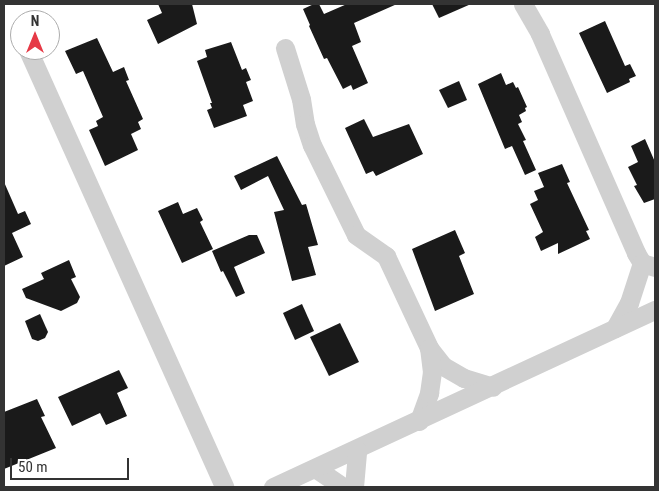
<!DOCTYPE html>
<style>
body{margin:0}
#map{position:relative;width:659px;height:491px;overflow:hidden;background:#fff;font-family:"Roboto Condensed",sans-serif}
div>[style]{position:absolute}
.building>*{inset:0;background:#1a1a1a}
.minor>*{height:19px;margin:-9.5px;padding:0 9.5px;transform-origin:9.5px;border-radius:9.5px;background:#d0d0d0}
span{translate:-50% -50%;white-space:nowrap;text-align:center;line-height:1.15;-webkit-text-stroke:5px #fff;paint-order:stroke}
.frame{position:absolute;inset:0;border:5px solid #333;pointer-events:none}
.north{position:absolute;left:10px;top:10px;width:50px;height:50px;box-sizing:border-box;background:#fff;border:1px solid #adadad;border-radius:50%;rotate:0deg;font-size:14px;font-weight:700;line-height:20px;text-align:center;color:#333}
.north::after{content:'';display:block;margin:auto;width:18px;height:22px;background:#e63946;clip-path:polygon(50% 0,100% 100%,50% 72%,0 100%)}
.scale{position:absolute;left:10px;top:458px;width:119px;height:22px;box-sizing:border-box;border:2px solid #333;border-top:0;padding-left:6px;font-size:15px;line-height:18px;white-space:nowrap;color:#333;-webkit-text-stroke:4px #fff;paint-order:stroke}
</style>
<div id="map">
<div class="building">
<div style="clip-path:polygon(158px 4px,192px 4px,197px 24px,158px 44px,147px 20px,162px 13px)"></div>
<div style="clip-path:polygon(314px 4px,319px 4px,324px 14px,347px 4px,397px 4px,354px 23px,361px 42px,352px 46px,368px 83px,353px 90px,351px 85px,343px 89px,327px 58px,324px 59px,309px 26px,310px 25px,303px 9px)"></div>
<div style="clip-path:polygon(432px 4px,471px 4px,439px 18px)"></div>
<div style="clip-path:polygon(605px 21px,625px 66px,630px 64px,636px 76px,629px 79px,630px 82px,607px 93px,579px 33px)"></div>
<div style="clip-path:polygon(97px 38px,113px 72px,124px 67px,129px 80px,126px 81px,143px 119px,138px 122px,141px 129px,131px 134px,138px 150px,105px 166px,89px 130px,98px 126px,96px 121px,103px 117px,83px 71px,76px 74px,65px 51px)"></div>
<div style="clip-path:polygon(231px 42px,242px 70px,246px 68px,251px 80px,246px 82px,253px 101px,243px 105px,247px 116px,214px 128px,207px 110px,212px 108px,210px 103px,212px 103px,197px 61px,207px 57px,205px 50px)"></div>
<div style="clip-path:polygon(501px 73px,506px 85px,513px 82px,516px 88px,518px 87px,527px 107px,525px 108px,526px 111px,519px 115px,522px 122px,518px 124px,526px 140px,523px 141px,536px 170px,525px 175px,512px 146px,505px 149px,478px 84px)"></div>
<div style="clip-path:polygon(459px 81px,467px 100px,448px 108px,439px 90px)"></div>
<div style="clip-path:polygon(364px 119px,373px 137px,409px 124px,423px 154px,376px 176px,373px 171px,366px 174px,345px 128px)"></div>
<div style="clip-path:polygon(645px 139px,655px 162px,655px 199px,644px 203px,634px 186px,637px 185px,628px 167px,638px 162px,631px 146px)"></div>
<div style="clip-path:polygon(277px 156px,302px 205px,306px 204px,318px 245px,308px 247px,316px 275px,292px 281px,274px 212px,284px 210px,268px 176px,241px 190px,234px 176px)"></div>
<div style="clip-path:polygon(562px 164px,570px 182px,567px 183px,589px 230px,586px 231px,590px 239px,558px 254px,558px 243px,541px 251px,535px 237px,543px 232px,530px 204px,538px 200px,534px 191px,544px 187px,538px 173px)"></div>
<div style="clip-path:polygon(4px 182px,18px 214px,25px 211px,31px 224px,12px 233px,23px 257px,4px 266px)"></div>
<div style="clip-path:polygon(178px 202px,183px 214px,197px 208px,203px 220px,200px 222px,213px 249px,182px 263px,158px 211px)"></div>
<div style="clip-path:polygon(455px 230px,465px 253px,459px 256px,474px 294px,435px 311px,412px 249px)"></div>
<div style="clip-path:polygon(249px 235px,257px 235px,265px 253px,234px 267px,245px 293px,236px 297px,223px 271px,221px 272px,212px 251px)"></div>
<div style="clip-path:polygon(69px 260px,76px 277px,71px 279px,80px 297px,77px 303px,61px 311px,26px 298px,22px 289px,44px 279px,41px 273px)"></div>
<div style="clip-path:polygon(302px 304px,314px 331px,295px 340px,283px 313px)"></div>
<div style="clip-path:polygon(40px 314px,48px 332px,45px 338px,38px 341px,32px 339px,25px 321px)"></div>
<div style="clip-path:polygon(340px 323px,359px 362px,329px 376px,310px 337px)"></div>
<div style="clip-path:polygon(119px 370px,128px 388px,117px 393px,127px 416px,106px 425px,100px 413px,72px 426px,58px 397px)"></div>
<div style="clip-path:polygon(37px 399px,45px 416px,41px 417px,56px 448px,4px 469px,4px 412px)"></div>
</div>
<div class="minor">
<div style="left:523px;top:4px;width:34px;rotate:60deg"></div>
<div style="left:540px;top:34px;width:239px;rotate:66.3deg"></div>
<div style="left:636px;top:253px;width:12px;rotate:59deg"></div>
<div style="left:642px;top:263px;width:14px;rotate:17deg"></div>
<div style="left:285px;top:48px;width:53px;rotate:72.6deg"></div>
<div style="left:301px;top:99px;width:25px;rotate:81deg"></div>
<div style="left:305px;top:124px;width:22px;rotate:72deg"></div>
<div style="left:312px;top:145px;width:100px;rotate:63.9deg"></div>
<div style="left:356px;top:235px;width:37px;rotate:35deg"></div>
<div style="left:386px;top:256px;width:102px;rotate:64.9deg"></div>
<div style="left:429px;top:348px;width:23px;rotate:52deg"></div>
<div style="left:443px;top:366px;width:24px;rotate:30deg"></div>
<div style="left:464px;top:378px;width:30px;rotate:17deg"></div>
<div style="left:28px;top:50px;width:479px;rotate:65.8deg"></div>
<div style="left:615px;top:328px;width:29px;rotate:-61deg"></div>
<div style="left:629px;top:303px;width:42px;rotate:-72deg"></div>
<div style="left:419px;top:421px;width:30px;rotate:-70deg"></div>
<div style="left:429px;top:393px;width:21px;rotate:-82deg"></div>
<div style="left:432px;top:372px;width:24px;rotate:-97deg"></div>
<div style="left:315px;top:468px;width:34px;rotate:34deg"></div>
<div style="left:273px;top:487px;width:421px;rotate:-24.9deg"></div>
<div style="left:354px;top:487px;width:37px;rotate:-85deg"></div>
</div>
<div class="frame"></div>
<div class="north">N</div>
<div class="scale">50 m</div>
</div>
